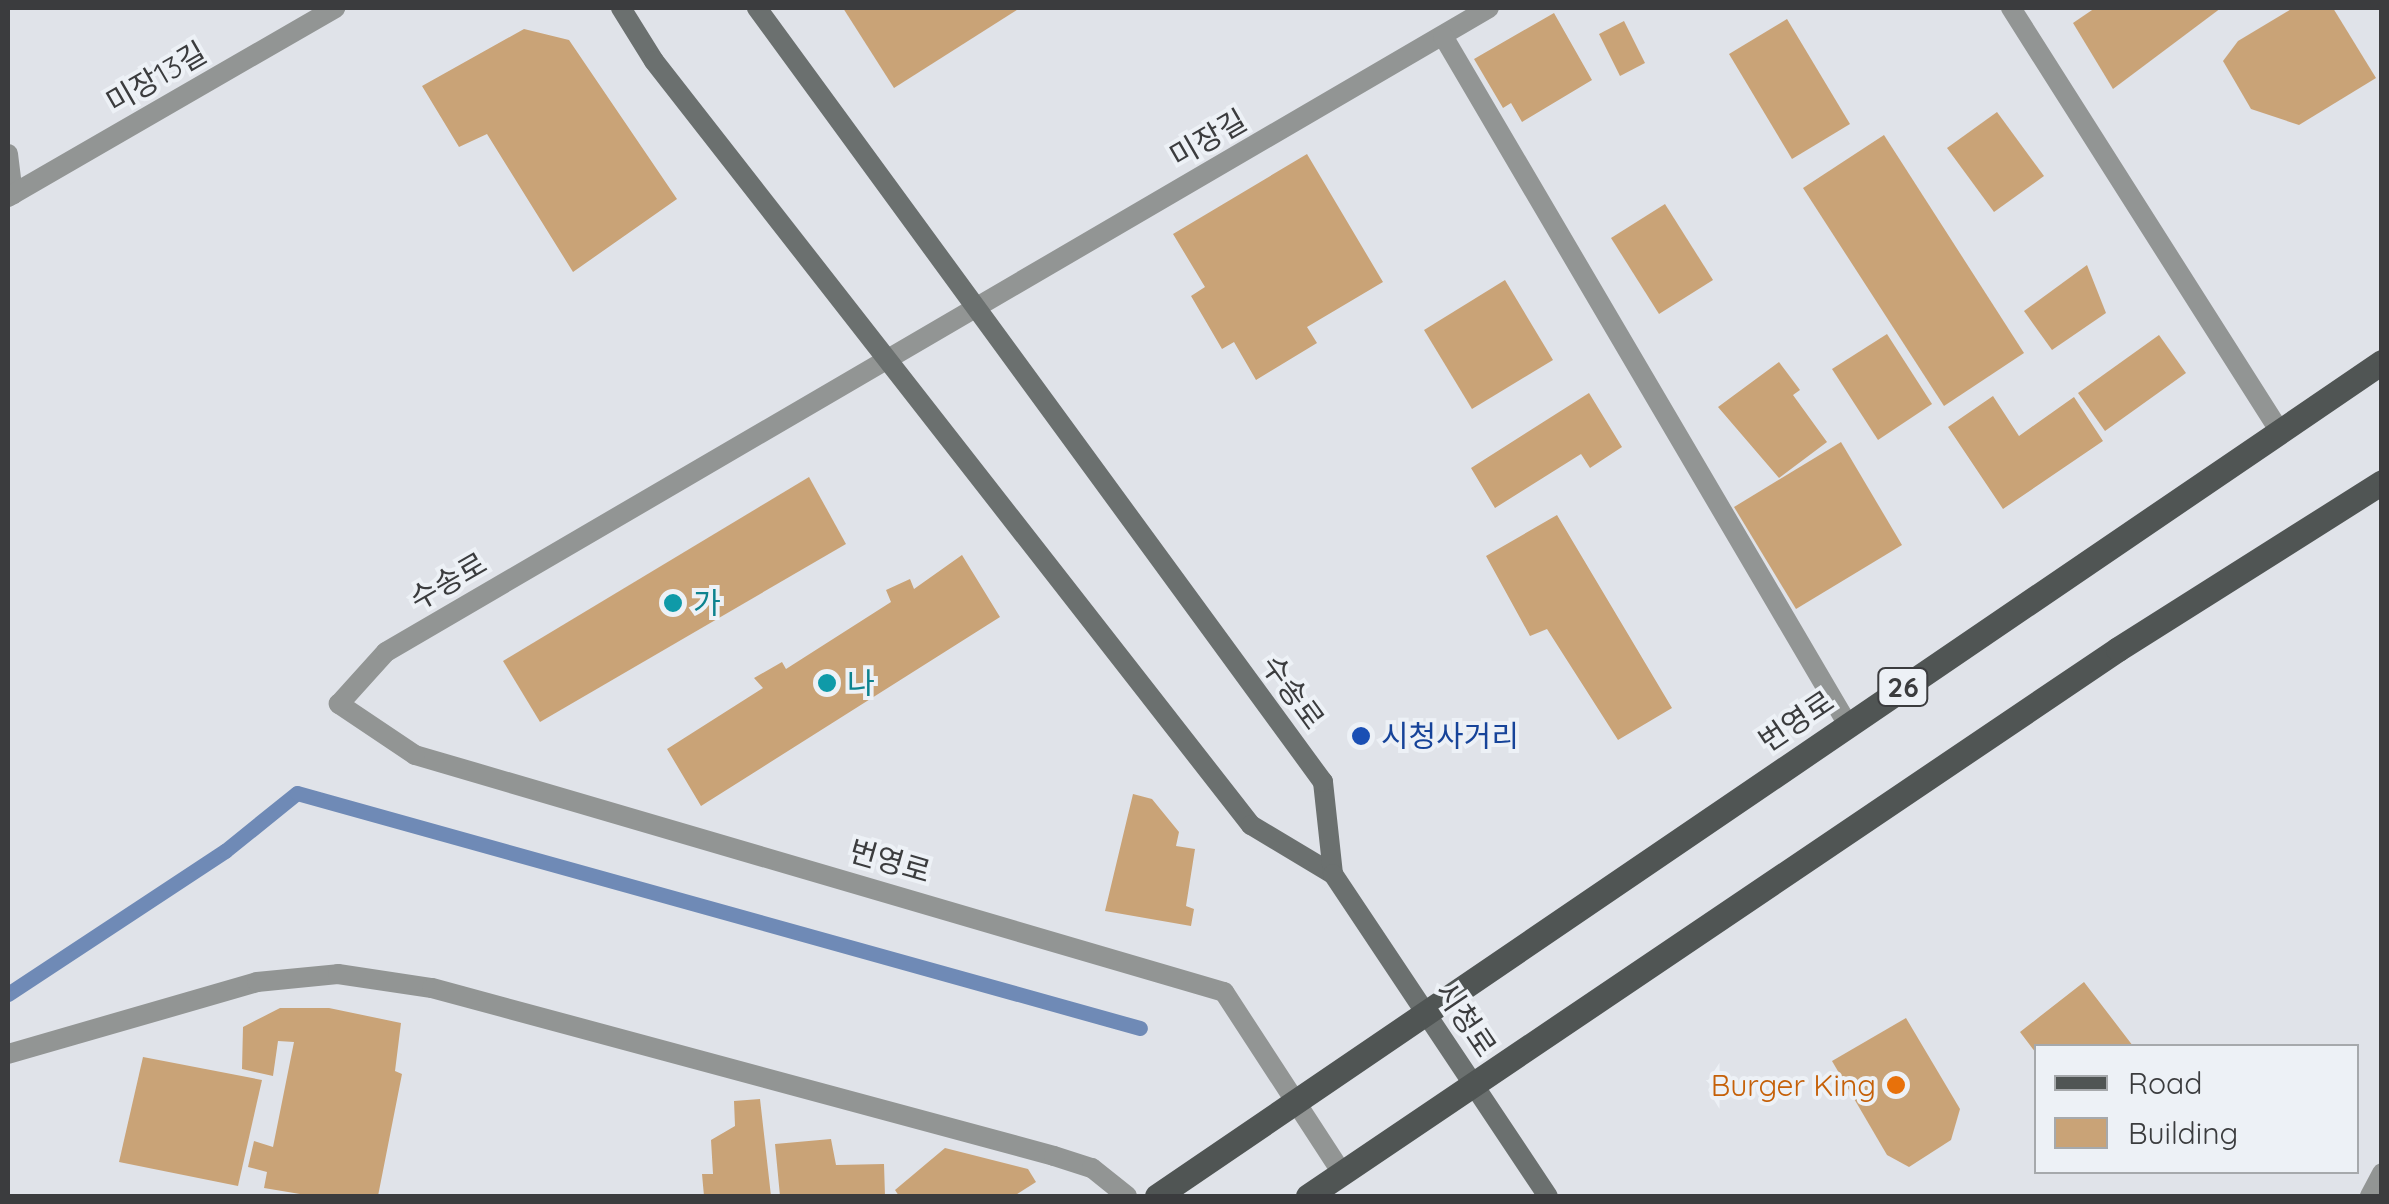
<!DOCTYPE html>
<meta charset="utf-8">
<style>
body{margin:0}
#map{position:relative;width:2389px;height:1204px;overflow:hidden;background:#e0e3e9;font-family:Quicksand,"Noto Sans KR",sans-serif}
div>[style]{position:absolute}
.stream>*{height:15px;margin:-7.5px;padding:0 7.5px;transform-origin:7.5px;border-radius:7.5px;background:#6f8ab6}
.building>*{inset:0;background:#c9a377}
.lane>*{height:20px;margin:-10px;padding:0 10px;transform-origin:10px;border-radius:10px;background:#929594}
.street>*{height:20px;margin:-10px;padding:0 10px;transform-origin:10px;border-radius:10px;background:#929594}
.secondary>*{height:20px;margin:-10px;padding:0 10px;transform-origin:10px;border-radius:10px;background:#6b706f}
.primary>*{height:25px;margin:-12.5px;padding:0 12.5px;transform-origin:12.5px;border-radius:12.5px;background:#505554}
.dots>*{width:28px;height:28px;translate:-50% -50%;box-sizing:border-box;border:5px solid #edf1f6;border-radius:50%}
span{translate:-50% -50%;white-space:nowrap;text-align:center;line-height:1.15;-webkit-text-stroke:8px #edf1f6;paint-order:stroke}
.shield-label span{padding:2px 8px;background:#edf1f6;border:2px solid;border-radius:8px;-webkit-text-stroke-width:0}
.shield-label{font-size:28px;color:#3b3c3e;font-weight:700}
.street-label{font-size:30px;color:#3b3c3e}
.culture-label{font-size:30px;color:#0d838f}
.left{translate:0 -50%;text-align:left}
.transit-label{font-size:30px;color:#164399}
.food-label{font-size:30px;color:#c56008}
.right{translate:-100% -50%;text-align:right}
.frame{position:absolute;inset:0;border:10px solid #3b3c3e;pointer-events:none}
.legend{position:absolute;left:2034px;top:1044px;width:325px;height:130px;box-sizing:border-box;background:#edf1f6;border:2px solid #a6a9ac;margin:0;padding:12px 18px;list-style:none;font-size:30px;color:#3b3c3e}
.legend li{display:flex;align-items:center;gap:20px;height:50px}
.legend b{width:50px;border:2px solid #a6a9ac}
</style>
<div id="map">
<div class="stream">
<div style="left:8px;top:994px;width:260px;rotate:-33.4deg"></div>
<div style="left:225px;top:851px;width:92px;rotate:-38.9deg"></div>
<div style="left:297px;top:793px;width:875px;rotate:15.58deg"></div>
</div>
<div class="building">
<div style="clip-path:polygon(843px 8px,1020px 8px,894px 88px)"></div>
<div style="clip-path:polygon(2095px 8px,2221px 8px,2113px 89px,2073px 23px)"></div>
<div style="clip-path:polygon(2293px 8px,2333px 8px,2376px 78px,2299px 125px,2251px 109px,2223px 61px,2238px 41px)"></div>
<div style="clip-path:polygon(1554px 13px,1592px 80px,1522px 122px,1511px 103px,1503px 108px,1474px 59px)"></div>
<div style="clip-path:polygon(1787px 19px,1850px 124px,1792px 159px,1729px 54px)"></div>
<div style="clip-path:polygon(1624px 21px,1645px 63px,1620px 76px,1599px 34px)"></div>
<div style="clip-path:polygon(524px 29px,569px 40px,677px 199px,573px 272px,487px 134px,459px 147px,422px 86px)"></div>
<div style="clip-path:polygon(1997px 112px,2044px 176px,1994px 212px,1947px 148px)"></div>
<div style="clip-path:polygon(1884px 135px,2024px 353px,1944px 406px,1803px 188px)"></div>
<div style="clip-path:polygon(1307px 154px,1383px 282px,1307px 327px,1317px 343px,1256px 380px,1234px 342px,1222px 349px,1191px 296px,1205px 287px,1173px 234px)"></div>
<div style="clip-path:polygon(1665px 204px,1713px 280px,1659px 314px,1611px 238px)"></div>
<div style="clip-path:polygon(2087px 265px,2106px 313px,2052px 350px,2024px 311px)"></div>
<div style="clip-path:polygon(1505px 280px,1553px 360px,1472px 409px,1424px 330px)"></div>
<div style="clip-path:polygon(1887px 334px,1932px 404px,1878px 440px,1832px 369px)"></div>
<div style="clip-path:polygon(2159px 335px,2186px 373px,2105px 431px,2078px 393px)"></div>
<div style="clip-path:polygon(1779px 362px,1800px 390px,1793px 395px,1827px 442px,1779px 478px,1718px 407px)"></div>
<div style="clip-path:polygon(1589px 393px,1622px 447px,1590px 468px,1581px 454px,1495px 508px,1471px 468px)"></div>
<div style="clip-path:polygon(1993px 396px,2019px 436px,2074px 397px,2103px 441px,2003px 509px,1948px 427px)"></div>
<div style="clip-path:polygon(1841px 442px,1902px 545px,1796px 609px,1734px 507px)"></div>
<div style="clip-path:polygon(809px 477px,846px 544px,540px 722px,503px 661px)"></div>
<div style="clip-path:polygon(1557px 515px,1672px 708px,1618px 740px,1547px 629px,1530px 636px,1486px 556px)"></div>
<div style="clip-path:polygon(962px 555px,1000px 617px,701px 806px,667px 749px,763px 688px,754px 678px,782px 662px,786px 669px,891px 602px,886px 590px,910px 579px,914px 589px)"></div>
<div style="clip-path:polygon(1133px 794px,1152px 799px,1179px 832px,1176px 846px,1195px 849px,1186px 906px,1194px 909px,1191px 926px,1105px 911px)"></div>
<div style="clip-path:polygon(2084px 982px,2133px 1046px,2036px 1046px,2036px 1053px,2020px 1032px)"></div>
<div style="clip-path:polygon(280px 1008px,329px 1008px,401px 1023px,395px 1071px,402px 1074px,378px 1196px,312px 1196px,264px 1188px,267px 1172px,248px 1167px,254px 1141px,273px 1147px,294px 1042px,278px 1041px,273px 1076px,242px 1069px,243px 1027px)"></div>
<div style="clip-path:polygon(1906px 1018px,1960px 1109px,1951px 1140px,1909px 1167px,1887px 1155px,1832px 1061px)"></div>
<div style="clip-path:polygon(143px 1057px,262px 1080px,238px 1186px,119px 1162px)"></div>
<div style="clip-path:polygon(760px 1099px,771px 1196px,704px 1196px,702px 1174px,713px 1174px,711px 1140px,735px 1126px,734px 1101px)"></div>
<div style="clip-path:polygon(831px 1139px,836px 1165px,884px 1164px,885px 1196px,780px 1196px,775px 1144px)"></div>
<div style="clip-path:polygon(945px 1148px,1028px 1169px,1036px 1182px,1014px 1196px,899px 1196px,895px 1190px)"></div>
</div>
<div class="lane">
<div style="left:8px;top:154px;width:41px;rotate:83deg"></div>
<div style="left:8px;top:1054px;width:259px;rotate:-16.1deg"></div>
<div style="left:257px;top:982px;width:81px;rotate:-5.6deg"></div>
<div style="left:338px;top:974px;width:95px;rotate:8.5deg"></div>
<div style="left:432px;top:988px;width:644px;rotate:15.11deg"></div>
<div style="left:1054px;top:1156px;width:40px;rotate:18deg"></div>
<div style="left:1092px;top:1168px;width:45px;rotate:38.7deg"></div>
<div style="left:1342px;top:1173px;width:216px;rotate:-123.1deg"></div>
<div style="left:1224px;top:992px;width:843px;rotate:-163.67deg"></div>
<div style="left:415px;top:755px;width:92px;rotate:-146.1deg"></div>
<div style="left:339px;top:704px;width:70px;rotate:-47.9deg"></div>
<div style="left:386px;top:652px;width:1277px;rotate:-30.28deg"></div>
</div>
<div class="street">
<div style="left:2011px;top:8px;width:498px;rotate:57.6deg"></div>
<div style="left:1443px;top:36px;width:799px;rotate:59.55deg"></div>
<div style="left:8px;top:197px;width:378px;rotate:-30deg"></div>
<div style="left:2370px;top:1196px;width:26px;rotate:-62deg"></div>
</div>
<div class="secondary">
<div style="left:621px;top:8px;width:62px;rotate:58.1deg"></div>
<div style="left:654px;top:61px;width:970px;rotate:52deg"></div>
<div style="left:1251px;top:825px;width:96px;rotate:30.9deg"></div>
<div style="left:1333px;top:874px;width:93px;rotate:-96.2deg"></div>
<div style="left:1323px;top:782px;width:959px;rotate:-126.18deg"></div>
<div style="left:1333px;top:874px;width:387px;rotate:56.3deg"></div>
</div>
<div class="primary">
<div style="left:1157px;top:1196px;width:1482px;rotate:-34.25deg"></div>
<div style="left:1308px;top:1196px;width:977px;rotate:-34.03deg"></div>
<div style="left:2118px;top:649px;width:312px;rotate:-32.3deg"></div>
</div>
<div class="dots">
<div style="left:673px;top:603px;background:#0f9aa8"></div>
<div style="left:827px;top:683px;background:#0f9aa8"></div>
<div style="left:1361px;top:736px;background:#1a4fb4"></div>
<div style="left:1896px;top:1085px;background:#e8710a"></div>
</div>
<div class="shield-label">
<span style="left:1903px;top:687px">26</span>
</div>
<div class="street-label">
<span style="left:156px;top:77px;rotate:-30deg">미장13길</span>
<span style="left:1208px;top:138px;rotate:-30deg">미장길</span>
<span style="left:448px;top:581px;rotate:-30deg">수송로</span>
<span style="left:1293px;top:692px;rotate:54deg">수송로</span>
<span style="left:1796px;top:721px;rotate:-34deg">번영로</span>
<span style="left:890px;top:861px;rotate:16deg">번영로</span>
<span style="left:1466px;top:1019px;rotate:56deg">시청로</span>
</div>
<div class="culture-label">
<span class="left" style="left:693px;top:603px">가</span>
<span class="left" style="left:847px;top:683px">나</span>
</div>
<div class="transit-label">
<span class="left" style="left:1381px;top:736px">시청사거리</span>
</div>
<div class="food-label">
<span class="right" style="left:1876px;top:1085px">Burger King</span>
</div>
<div class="frame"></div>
<ul class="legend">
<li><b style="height:12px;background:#505554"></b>Road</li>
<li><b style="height:28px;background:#c9a377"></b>Building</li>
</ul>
</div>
